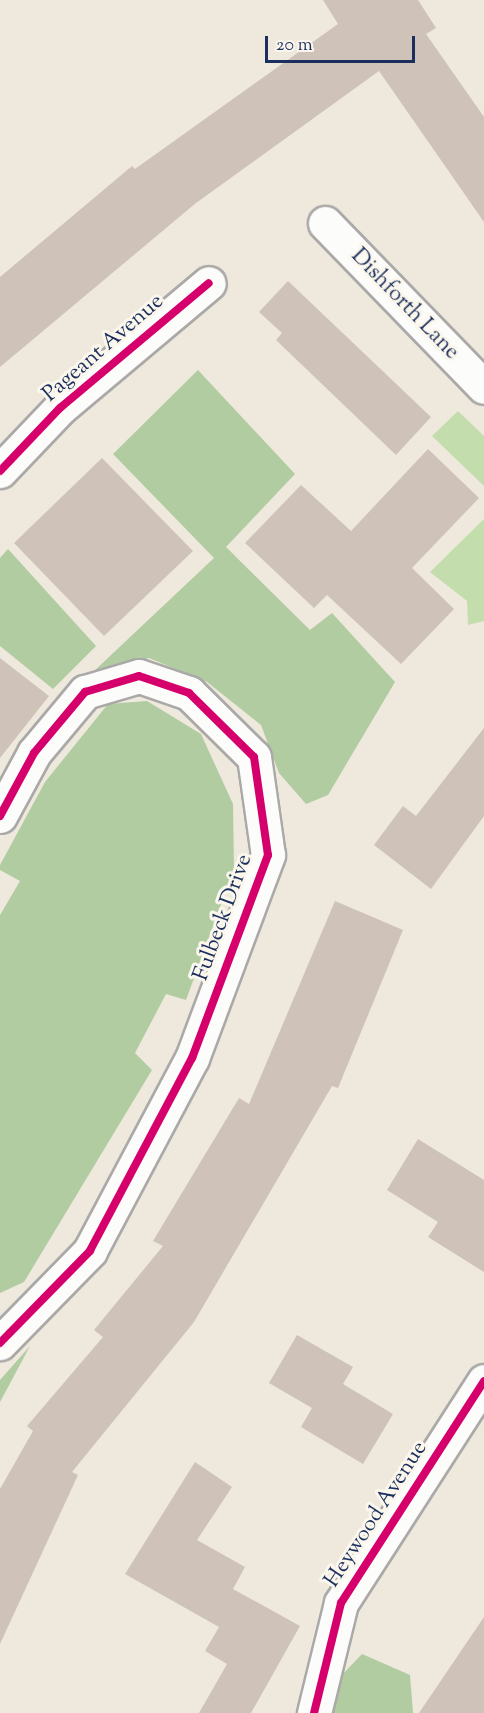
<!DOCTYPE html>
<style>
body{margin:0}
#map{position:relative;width:484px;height:1713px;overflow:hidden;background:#eee8dd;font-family:"Sorts Mill Goudy",serif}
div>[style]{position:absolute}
.green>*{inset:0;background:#c4ddac}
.forest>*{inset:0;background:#b2cca2}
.building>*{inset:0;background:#cfc3b9}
.roads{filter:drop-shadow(2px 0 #aaa9a8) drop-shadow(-2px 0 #aaa9a8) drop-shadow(0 2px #aaa9a8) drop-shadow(0 -2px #aaa9a8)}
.minor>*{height:33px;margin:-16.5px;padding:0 16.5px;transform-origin:16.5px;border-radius:16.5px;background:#fcfcfa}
.cycleway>*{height:8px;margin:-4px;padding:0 4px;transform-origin:4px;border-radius:4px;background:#d6006c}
span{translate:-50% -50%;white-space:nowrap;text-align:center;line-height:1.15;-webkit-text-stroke:6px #fbf7ec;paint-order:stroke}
.street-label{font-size:22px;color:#1b2f5e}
.scale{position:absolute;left:265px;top:36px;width:150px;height:27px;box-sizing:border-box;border:3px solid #1b2f5e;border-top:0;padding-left:8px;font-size:18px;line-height:21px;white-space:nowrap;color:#1b2f5e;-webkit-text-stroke:4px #fbf7ec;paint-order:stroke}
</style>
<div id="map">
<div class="green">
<div style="clip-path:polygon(458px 411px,484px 436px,484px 486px,432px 436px)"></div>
<div style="clip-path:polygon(484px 519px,484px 621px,468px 625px,467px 601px,430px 572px)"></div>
</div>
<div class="forest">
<div style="clip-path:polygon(198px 370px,295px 474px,226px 547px,310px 630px,332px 613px,395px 682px,328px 795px,306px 804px,279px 773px,261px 725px,207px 682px,149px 658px,93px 672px,214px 558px,113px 454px)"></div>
<div style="clip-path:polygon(8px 549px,96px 646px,53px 689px,0 646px,0 558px)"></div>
<div style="clip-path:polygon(147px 701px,201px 734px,233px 804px,234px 869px,186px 1000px,166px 994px,135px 1053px,152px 1070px,24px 1282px,0 1293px,0 915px,20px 881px,0 870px,0 865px,45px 782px,108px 704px)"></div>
<div style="clip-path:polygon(30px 1346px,0 1402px,0 1380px)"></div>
<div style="clip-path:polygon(362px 1654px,410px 1675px,413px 1713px,330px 1713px,337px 1680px)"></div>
</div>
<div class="building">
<div style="clip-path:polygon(323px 0,418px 0,436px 28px,426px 34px,484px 117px,484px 222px,379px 71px,196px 203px,0 367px,0 277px,132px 166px,135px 169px,338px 24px)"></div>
<div style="clip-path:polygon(288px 281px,431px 417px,396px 455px,276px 340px,282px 333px,259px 312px)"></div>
<div style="clip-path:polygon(428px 449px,479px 498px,412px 568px,454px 609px,401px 664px,327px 595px,314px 608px,245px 543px,301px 485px,351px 531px)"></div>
<div style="clip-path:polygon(102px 458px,193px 551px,104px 636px,14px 543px)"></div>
<div style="clip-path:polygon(0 658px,49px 696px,0 758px)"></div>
<div style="clip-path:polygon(484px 728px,484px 816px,431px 889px,374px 845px,403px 806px,416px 816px)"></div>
<div style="clip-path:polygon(335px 901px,403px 930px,338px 1088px,332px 1086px,194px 1322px,72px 1472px,78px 1475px,0 1644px,0 1489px,33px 1431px,27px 1426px,103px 1337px,94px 1330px,163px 1246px,153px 1241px,239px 1098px,249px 1104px)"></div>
<div style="clip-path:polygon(418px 1139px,484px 1180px,484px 1272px,428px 1237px,438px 1222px,387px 1190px)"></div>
<div style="clip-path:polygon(297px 1335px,353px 1367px,343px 1384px,393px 1414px,363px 1464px,301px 1427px,312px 1408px,269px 1383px)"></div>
<div style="clip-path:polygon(195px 1462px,232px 1487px,197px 1540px,245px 1567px,233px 1589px,300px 1626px,251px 1713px,199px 1713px,227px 1664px,205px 1651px,219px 1627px,125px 1574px)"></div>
<div style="clip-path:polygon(484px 1617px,484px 1713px,419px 1713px)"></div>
</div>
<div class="roads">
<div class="minor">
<div style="left:325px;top:223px;width:228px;rotate:45.9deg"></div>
<div style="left:0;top:471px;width:87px;rotate:-46.4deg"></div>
<div style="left:60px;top:408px;width:194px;rotate:-40deg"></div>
<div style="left:0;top:816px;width:72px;rotate:-61.6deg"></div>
<div style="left:34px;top:753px;width:80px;rotate:-50.1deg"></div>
<div style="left:85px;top:692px;width:56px;rotate:-16.5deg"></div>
<div style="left:139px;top:676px;width:53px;rotate:18.8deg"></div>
<div style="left:189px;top:693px;width:91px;rotate:44.6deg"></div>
<div style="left:254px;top:757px;width:99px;rotate:81.9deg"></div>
<div style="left:268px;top:855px;width:217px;rotate:110.5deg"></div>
<div style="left:192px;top:1058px;width:218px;rotate:117.9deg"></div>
<div style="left:90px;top:1251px;width:129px;rotate:134.4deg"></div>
<div style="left:314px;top:1713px;width:113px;rotate:-76.2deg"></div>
<div style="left:341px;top:1603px;width:264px;rotate:-57.2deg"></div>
</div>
</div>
<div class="cycleway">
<div style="left:0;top:471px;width:87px;rotate:-46.4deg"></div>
<div style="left:60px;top:408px;width:194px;rotate:-40deg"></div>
<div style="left:0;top:816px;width:72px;rotate:-61.6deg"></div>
<div style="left:34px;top:753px;width:80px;rotate:-50.1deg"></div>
<div style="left:85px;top:692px;width:56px;rotate:-16.5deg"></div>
<div style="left:139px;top:676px;width:53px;rotate:18.8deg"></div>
<div style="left:189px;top:693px;width:91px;rotate:44.6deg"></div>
<div style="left:254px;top:757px;width:99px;rotate:81.9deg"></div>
<div style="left:268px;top:855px;width:217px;rotate:110.5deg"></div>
<div style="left:192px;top:1058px;width:218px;rotate:117.9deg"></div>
<div style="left:90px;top:1251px;width:129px;rotate:134.4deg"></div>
<div style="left:314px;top:1713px;width:113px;rotate:-76.2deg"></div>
<div style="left:341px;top:1603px;width:264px;rotate:-57.2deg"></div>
</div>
<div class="street-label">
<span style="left:404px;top:305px;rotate:46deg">Dishforth Lane</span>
<span style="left:104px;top:349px;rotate:-41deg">Pageant Avenue</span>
<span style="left:224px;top:918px;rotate:-70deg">Fulbeck Drive</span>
<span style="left:377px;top:1515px;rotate:-57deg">Heywood Avenue</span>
</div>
<div class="scale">20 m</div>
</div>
